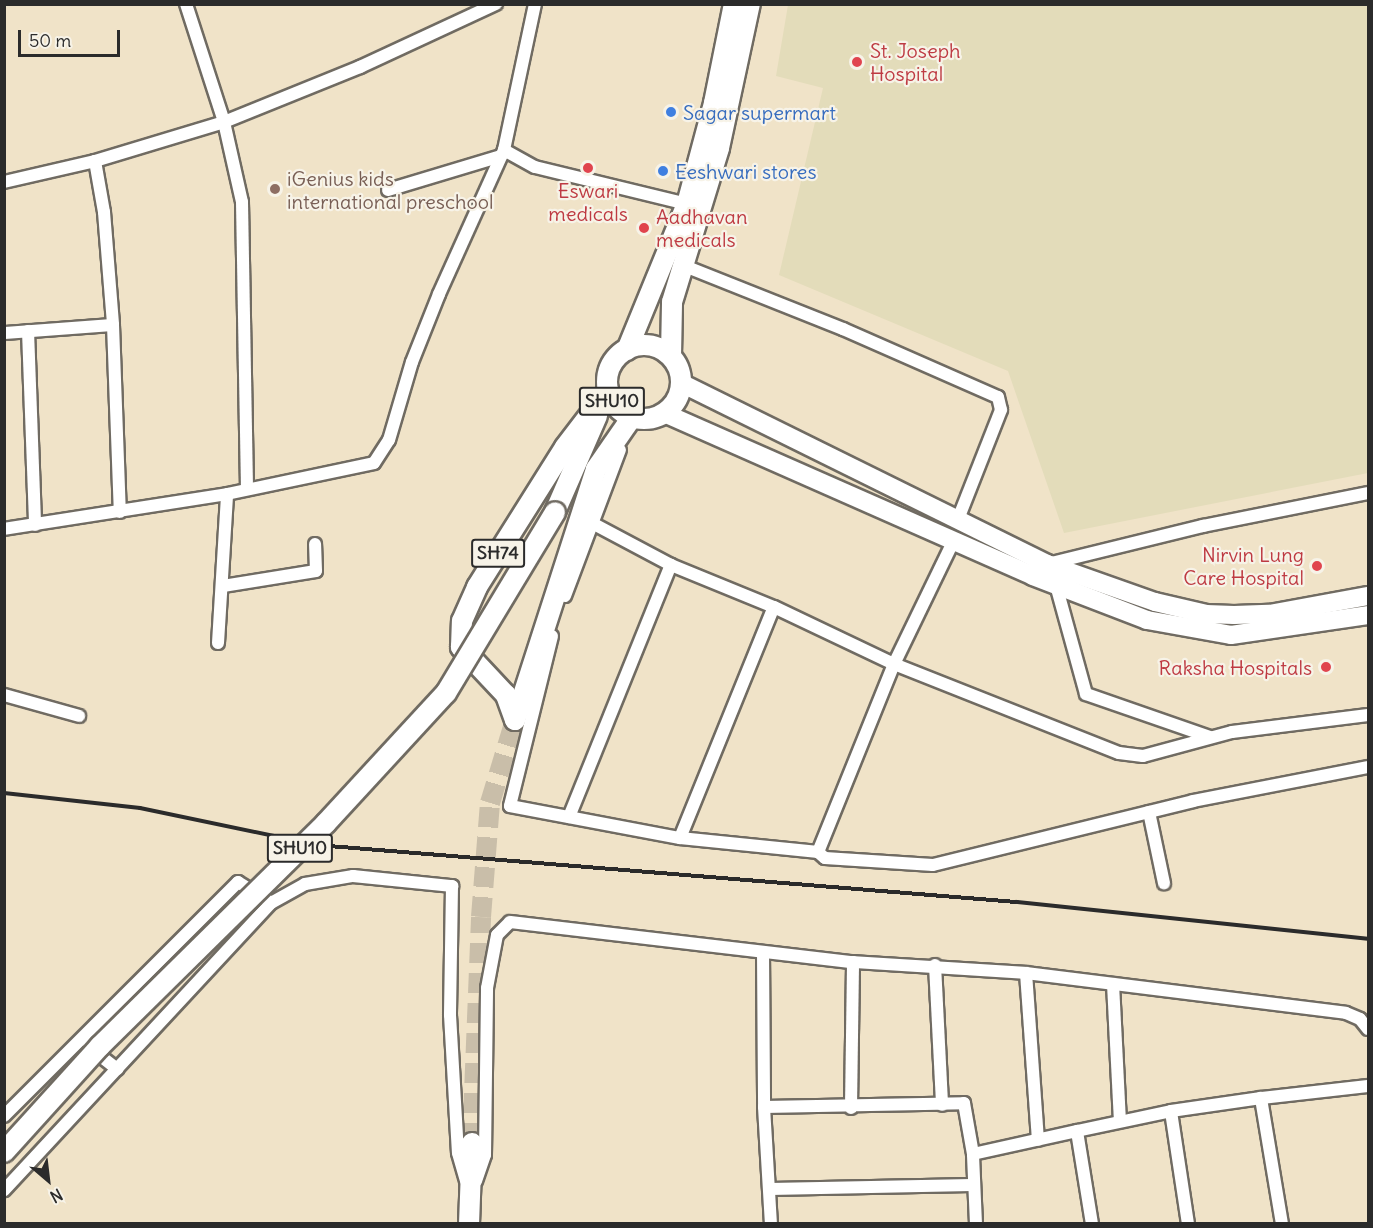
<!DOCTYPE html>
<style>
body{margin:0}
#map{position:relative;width:1373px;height:1228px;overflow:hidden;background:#f0e3c8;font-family:Delius,sans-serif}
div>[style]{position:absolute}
.built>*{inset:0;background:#e3dcba}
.primary-tunnel>*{height:20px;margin-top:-10px;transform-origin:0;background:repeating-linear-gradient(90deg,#c9bea9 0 20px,transparent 0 30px)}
.roads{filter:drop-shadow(2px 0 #706b62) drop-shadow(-2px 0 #706b62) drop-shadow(0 2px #706b62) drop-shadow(0 -2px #706b62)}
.minor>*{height:12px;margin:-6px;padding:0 6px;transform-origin:6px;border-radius:6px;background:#fff}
.secondary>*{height:18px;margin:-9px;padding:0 9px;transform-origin:9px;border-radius:9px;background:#fff}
.primary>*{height:20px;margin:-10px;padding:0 10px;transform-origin:10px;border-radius:10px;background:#fff}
.primary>.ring{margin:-10px;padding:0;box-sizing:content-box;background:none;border:20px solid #fff;border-radius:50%}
.rail>*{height:4px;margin:-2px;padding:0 2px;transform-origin:2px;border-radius:2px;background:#2b2b2b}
.bridges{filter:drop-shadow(2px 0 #706b62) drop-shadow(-2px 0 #706b62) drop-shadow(0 2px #706b62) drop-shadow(0 -2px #706b62)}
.primary-bridge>*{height:20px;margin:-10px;padding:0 10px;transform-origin:10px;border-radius:10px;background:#fff}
.dots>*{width:16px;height:16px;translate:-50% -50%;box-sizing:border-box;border:3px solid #f7f3e8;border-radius:50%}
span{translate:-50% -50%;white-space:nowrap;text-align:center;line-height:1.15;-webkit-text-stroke:4.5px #f7f3e8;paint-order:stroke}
.shield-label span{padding:2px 4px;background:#f7f3e8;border:2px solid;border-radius:4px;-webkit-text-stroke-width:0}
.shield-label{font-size:18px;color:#2b2b2b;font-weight:700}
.health-label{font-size:20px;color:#be3a42}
.left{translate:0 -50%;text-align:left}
.right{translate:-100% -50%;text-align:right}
.shop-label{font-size:20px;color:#366cbe}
.education-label{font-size:20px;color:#785e54}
.frame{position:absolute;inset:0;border:6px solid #2b2b2b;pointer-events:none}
.north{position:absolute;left:18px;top:1150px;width:60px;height:60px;-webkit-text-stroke:4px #f7f3e8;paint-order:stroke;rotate:152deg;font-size:16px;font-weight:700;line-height:24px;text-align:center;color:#2b2b2b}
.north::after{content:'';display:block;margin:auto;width:21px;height:27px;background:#2b2b2b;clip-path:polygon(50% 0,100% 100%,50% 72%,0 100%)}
.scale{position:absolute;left:18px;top:30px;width:102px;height:27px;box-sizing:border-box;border:3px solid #2b2b2b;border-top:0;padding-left:8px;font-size:18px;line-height:21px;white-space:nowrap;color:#2b2b2b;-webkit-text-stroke:4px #f7f3e8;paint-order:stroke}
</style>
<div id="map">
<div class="built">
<div style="clip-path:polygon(788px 5px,1368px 5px,1368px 473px,1064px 533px,1008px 371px,779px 275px,823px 88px,776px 76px)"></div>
</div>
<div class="primary-tunnel">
<div style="left:472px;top:1143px;width:226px;rotate:-87.7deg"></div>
<div style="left:481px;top:917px;width:114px;rotate:-85.5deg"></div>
<div style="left:490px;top:803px;width:87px;rotate:-73.2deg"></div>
</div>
<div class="roads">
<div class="minor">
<div style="left:186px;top:4px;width:124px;rotate:72.1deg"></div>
<div style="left:224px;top:122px;width:82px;rotate:77.3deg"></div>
<div style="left:242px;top:202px;width:286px;rotate:89deg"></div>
<div style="left:535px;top:4px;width:149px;rotate:102deg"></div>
<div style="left:504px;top:150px;width:35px;rotate:29deg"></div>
<div style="left:535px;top:167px;width:156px;rotate:13.7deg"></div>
<div style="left:95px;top:161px;width:52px;rotate:80deg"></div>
<div style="left:104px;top:212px;width:113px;rotate:85.4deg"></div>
<div style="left:113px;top:325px;width:187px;rotate:87.9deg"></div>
<div style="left:4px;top:182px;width:93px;rotate:-13deg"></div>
<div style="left:95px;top:161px;width:135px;rotate:-16.8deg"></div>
<div style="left:224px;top:122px;width:147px;rotate:-22deg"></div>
<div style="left:360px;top:67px;width:150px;rotate:-24.9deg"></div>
<div style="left:388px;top:190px;width:118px;rotate:-16.7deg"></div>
<div style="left:682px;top:265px;width:173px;rotate:21.7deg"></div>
<div style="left:843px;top:329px;width:169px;rotate:23.7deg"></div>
<div style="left:998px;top:397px;width:13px;rotate:77deg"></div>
<div style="left:1001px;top:410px;width:117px;rotate:111.5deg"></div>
<div style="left:28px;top:331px;width:194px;rotate:87.9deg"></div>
<div style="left:4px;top:333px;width:109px;rotate:-4.2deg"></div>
<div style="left:592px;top:523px;width:89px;rotate:28deg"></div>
<div style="left:4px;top:529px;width:226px;rotate:-8.9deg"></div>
<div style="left:227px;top:494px;width:150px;rotate:-11.9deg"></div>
<div style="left:374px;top:463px;width:27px;rotate:-57deg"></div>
<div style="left:389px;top:440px;width:81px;rotate:-73.6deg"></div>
<div style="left:412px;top:362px;width:73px;rotate:-68.3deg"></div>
<div style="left:439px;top:294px;width:158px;rotate:-65.7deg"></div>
<div style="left:954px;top:540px;width:138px;rotate:115.8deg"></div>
<div style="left:894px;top:664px;width:242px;rotate:21.6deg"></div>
<div style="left:1119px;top:753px;width:24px;rotate:7deg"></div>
<div style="left:1143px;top:756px;width:92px;rotate:-15.1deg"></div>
<div style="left:1232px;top:732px;width:137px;rotate:-7.1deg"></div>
<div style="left:1048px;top:564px;width:160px;rotate:-13.8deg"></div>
<div style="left:1203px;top:526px;width:168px;rotate:-11.3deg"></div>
<div style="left:1056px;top:585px;width:113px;rotate:74.6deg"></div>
<div style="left:1086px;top:694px;width:131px;rotate:19.1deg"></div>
<div style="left:223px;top:586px;width:94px;rotate:-9.2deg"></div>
<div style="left:316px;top:571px;width:27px;rotate:-92deg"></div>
<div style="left:565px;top:596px;width:156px;rotate:-69.4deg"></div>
<div style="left:552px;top:636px;width:175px;rotate:103.9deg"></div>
<div style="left:510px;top:806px;width:173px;rotate:10.7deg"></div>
<div style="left:680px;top:838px;width:139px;rotate:5.8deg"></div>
<div style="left:818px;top:852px;width:9px;rotate:41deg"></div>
<div style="left:825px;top:858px;width:108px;rotate:3.7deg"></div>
<div style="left:933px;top:865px;width:268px;rotate:-13.8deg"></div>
<div style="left:1193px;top:801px;width:178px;rotate:-11deg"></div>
<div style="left:218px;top:643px;width:149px;rotate:-86.5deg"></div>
<div style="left:4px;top:695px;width:78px;rotate:15.6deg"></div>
<div style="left:1149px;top:812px;width:73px;rotate:78.1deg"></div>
<div style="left:569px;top:817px;width:272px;rotate:-68deg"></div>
<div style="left:671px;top:565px;width:111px;rotate:22.2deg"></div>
<div style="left:680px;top:838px;width:249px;rotate:-67.9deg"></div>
<div style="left:774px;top:607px;width:133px;rotate:25.4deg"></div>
<div style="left:894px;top:664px;width:203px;rotate:112deg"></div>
<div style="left:271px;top:903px;width:39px;rotate:-29deg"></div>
<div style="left:305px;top:884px;width:49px;rotate:-9.5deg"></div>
<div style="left:353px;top:876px;width:100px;rotate:5.8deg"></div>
<div style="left:452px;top:886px;width:129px;rotate:90.9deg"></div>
<div style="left:450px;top:1015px;width:138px;rotate:86.7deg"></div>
<div style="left:458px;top:1153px;width:29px;rotate:74deg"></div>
<div style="left:763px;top:952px;width:155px;rotate:89.6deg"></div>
<div style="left:764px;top:1107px;width:117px;rotate:86.6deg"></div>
<div style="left:935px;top:965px;width:140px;rotate:87.1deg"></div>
<div style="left:1026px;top:973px;width:167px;rotate:85.9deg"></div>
<div style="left:1113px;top:984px;width:137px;rotate:87.1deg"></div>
<div style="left:89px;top:1047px;width:36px;rotate:38deg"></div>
<div style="left:764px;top:1107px;width:200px;rotate:-1.1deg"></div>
<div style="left:964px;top:1103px;width:52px;rotate:80deg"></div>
<div style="left:851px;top:1108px;width:146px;rotate:-89.2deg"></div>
<div style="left:4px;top:1116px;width:331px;rotate:-45deg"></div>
<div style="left:238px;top:882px;width:39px;rotate:32deg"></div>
<div style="left:271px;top:903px;width:392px;rotate:132.9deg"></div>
<div style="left:476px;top:1181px;width:28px;rotate:-71deg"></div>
<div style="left:485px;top:1155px;width:167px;rotate:-89.3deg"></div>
<div style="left:487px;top:988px;width:54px;rotate:-79.3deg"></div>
<div style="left:497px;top:935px;width:18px;rotate:-45deg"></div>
<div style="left:510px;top:922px;width:345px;rotate:6.7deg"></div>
<div style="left:853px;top:962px;width:173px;rotate:3.6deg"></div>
<div style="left:1026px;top:973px;width:322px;rotate:7.1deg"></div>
<div style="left:1346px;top:1013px;width:15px;rotate:23deg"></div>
<div style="left:1360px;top:1019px;width:13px;rotate:51deg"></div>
<div style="left:770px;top:1189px;width:202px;rotate:-1.1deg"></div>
<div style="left:976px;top:1224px;width:70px;rotate:-92.5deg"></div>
<div style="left:973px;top:1154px;width:107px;rotate:-12.5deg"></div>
<div style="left:1092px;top:1224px;width:94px;rotate:-99.2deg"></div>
<div style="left:1077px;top:1131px;width:96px;rotate:-12deg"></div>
<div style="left:1188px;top:1224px;width:114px;rotate:-98.6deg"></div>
<div style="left:1171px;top:1111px;width:91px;rotate:-8.2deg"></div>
<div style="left:1282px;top:1224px;width:128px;rotate:-99.5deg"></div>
<div style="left:1261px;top:1098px;width:108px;rotate:-6.4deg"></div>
</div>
<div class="secondary">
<div style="left:681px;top:383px;width:408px;rotate:26.3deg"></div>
<div style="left:1047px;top:564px;width:114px;rotate:19.4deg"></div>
<div style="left:1155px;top:602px;width:52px;rotate:13.2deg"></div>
<div style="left:1206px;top:614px;width:28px;rotate:2deg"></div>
<div style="left:1234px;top:615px;width:35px;rotate:-2deg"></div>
<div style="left:1269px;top:614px;width:101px;rotate:-10.3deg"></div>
<div style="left:664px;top:413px;width:403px;rotate:23.8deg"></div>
<div style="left:1033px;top:576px;width:122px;rotate:21.1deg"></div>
<div style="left:1147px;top:620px;width:85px;rotate:10.1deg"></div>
<div style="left:1231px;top:635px;width:138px;rotate:-8.3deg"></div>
</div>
<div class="primary">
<div class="ring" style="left:607px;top:345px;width:54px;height:54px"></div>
<div style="left:627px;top:350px;width:158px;rotate:-67.7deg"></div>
<div style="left:687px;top:204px;width:105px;rotate:-75deg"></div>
<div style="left:714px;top:103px;width:101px;rotate:-78.6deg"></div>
<div style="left:671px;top:356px;width:54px;rotate:-88.9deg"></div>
<div style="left:672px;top:302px;width:161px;rotate:-73deg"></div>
<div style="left:719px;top:148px;width:147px;rotate:-77.9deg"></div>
<div style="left:555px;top:512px;width:105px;rotate:-66.4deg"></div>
<div style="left:515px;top:720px;width:27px;rotate:-110deg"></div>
<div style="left:506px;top:695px;width:66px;rotate:-133.2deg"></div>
<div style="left:461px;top:647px;width:26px;rotate:-88deg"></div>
<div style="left:462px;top:621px;width:37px;rotate:-66deg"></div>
<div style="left:477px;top:587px;width:165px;rotate:-57.8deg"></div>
<div style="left:565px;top:447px;width:71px;rotate:-52.5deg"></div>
<div style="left:515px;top:720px;width:264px;rotate:-72.1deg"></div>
<div style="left:596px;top:469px;width:63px;rotate:-55.3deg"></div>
<div style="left:469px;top:1224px;width:81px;rotate:-87.9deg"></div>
</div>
</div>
<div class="rail">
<div style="left:4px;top:793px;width:137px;rotate:6.3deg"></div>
<div style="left:140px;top:808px;width:181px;rotate:11.8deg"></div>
<div style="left:317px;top:845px;width:702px;rotate:4.66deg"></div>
<div style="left:1017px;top:902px;width:353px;rotate:6deg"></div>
</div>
<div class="bridges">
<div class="primary-bridge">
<div style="left:4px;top:1152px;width:143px;rotate:-47.8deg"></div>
<div style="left:100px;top:1046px;width:317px;rotate:-44.6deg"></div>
<div style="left:326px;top:823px;width:177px;rotate:-47.3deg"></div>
<div style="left:446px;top:693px;width:211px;rotate:-58.9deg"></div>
</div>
</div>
<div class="dots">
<div style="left:857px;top:62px;background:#e0444e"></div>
<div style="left:671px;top:112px;background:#3f7fe0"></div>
<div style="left:588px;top:168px;background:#e0444e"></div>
<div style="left:663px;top:171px;background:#3f7fe0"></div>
<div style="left:275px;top:189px;background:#8d6e63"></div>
<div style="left:644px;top:228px;background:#e0444e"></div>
<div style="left:1317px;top:566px;background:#e0444e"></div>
<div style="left:1326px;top:667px;background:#e0444e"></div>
</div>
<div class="shield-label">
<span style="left:612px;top:401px">SHU10</span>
<span style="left:498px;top:553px">SH74</span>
<span style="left:300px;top:848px">SHU10</span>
</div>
<div class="health-label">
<span class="left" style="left:870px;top:62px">St. Joseph<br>Hospital</span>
<span style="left:588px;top:202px">Eswari<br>medicals</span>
<span class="left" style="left:656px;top:228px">Aadhavan<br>medicals</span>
<span class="right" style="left:1304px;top:566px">Nirvin Lung<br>Care Hospital</span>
<span class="right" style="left:1312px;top:667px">Raksha Hospitals</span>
</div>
<div class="shop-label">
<span class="left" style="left:683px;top:112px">Sagar supermart</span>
<span class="left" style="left:675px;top:171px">Eeshwari stores</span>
</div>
<div class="education-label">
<span class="left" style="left:287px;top:190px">iGenius kids<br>international preschool</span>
</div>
<div class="frame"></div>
<div class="north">N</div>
<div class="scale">50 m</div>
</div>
